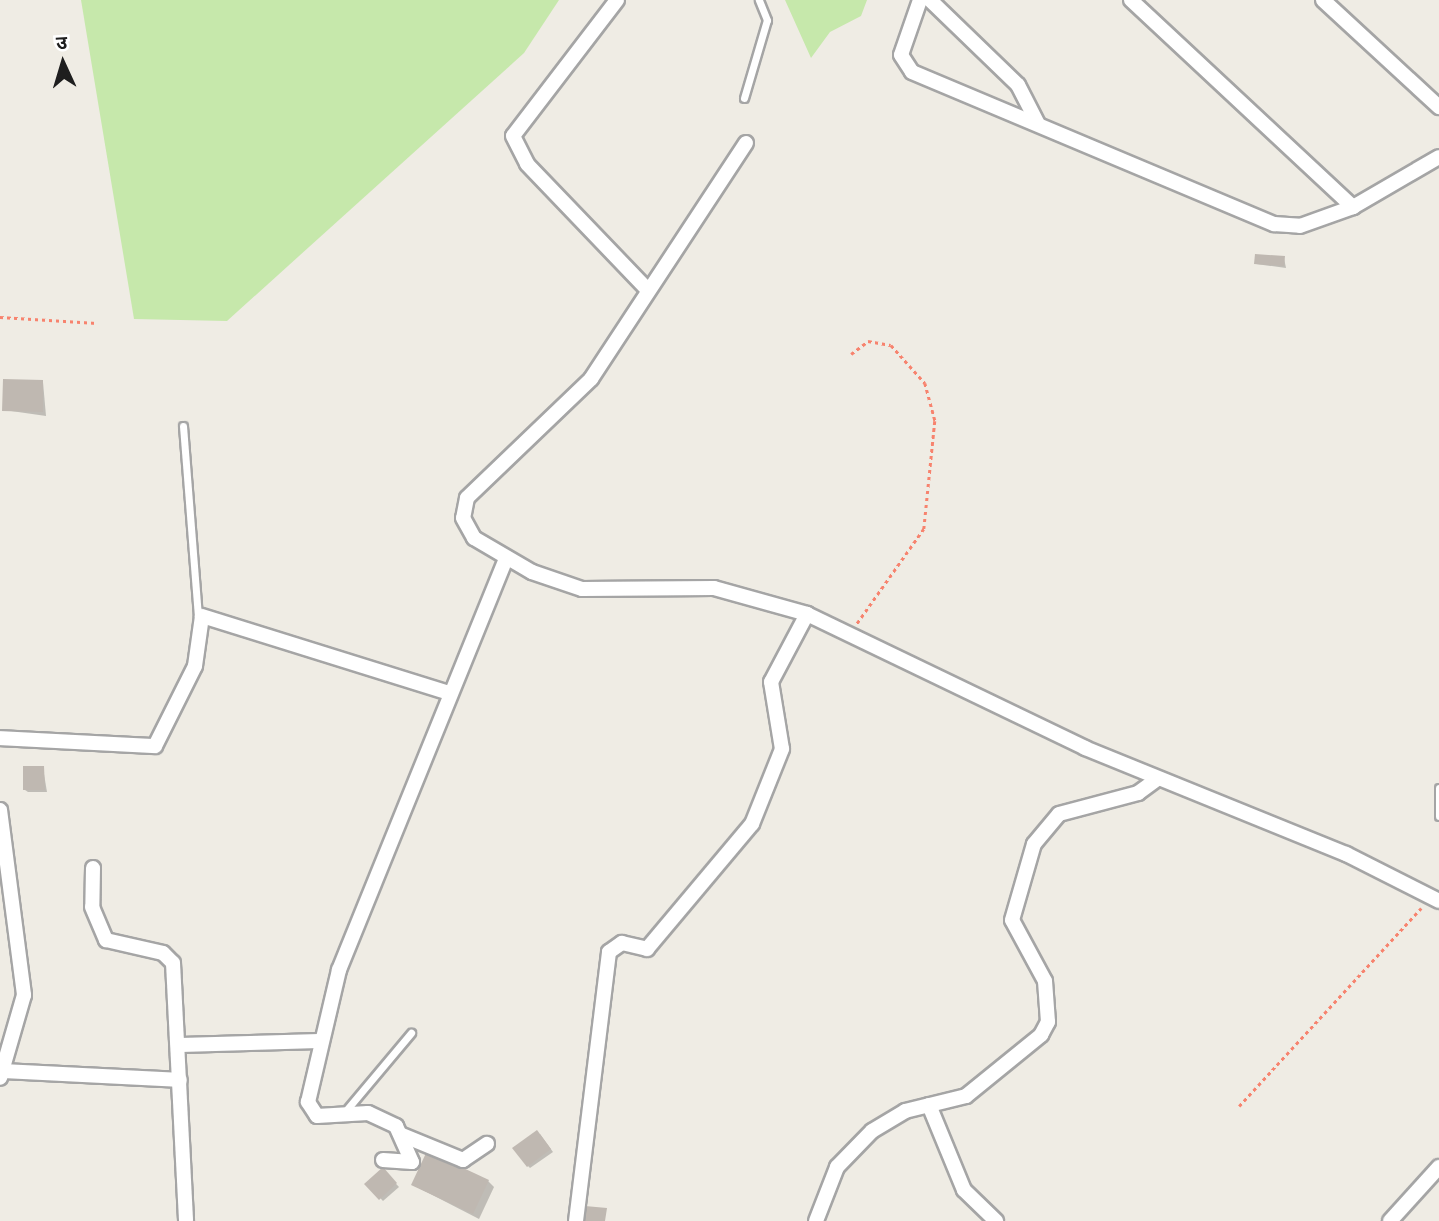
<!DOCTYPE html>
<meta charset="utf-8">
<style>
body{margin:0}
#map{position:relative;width:1439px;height:1221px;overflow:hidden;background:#efece4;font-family:Raleway,"Noto Sans Devanagari",sans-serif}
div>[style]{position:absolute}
.grass>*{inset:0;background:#c6e8ab}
.shadow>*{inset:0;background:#0003}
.building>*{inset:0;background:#bfb8b1}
.path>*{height:2.5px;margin-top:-1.25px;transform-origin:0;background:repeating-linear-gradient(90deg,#f7836e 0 3.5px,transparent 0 7px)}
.roads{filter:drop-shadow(2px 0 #a5a5a5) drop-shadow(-2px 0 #a5a5a5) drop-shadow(0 2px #a5a5a5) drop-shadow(0 -2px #a5a5a5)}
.lane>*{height:7px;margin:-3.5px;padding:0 3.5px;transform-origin:3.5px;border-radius:3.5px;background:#fff}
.street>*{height:14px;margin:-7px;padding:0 7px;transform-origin:7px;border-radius:7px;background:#fff}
span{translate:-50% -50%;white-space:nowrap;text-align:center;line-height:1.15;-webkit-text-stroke:6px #fff;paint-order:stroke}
.north{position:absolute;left:28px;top:28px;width:70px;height:70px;-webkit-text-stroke:5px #fff;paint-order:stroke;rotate:356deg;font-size:19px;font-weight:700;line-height:28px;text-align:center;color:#1e1e1e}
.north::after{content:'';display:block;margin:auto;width:24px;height:32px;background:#1e1e1e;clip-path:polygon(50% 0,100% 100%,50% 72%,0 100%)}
</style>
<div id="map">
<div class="grass">
<div style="clip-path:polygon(81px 0,559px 0,524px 53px,227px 321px,134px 319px)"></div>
<div style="clip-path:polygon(785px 0,867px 0,861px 16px,830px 32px,811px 58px)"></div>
</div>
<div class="shadow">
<div style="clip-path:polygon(1284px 258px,1286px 268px,1256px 264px)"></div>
<div style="clip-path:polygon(43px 382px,46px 416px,4px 410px)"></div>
<div style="clip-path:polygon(43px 768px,47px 792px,28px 792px,25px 790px)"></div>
<div style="clip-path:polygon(540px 1134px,553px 1152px,530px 1168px,528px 1166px)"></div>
<div style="clip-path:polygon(382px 1169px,399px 1187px,383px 1201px,367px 1184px)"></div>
<div style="clip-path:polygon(488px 1181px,494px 1187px,479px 1219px,413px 1185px)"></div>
</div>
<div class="building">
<div style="clip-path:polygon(1255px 254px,1285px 256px,1284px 266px,1254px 264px)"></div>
<div style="clip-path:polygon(3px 379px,43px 380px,43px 412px,2px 411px)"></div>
<div style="clip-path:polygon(23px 766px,44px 766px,45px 790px,23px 790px)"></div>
<div style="clip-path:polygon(537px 1130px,551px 1149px,527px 1167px,512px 1148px)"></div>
<div style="clip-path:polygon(427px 1151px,489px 1180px,473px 1214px,411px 1185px)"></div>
<div style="clip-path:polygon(383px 1167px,397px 1183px,379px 1200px,364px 1184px)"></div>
<div style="clip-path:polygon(585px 1206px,607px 1208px,605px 1221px,583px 1221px)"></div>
</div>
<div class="path">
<div style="left:0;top:317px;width:97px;rotate:3.5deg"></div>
<div style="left:851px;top:354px;width:21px;rotate:-37deg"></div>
<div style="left:868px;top:341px;width:23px;rotate:10deg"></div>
<div style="left:891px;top:345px;width:51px;rotate:48.2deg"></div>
<div style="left:925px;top:383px;width:39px;rotate:75deg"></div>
<div style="left:935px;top:421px;width:109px;rotate:95.8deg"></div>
<div style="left:924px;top:529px;width:116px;rotate:125.2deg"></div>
<div style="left:1239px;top:1106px;width:269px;rotate:-47.4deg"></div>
</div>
<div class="roads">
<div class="lane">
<div style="left:744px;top:98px;width:81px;rotate:-73.6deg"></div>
<div style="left:767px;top:20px;width:22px;rotate:-112deg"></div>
<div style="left:183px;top:426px;width:192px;rotate:85.5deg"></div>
<div style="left:1439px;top:788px;width:28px;rotate:90deg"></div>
<div style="left:343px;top:1114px;width:106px;rotate:-50deg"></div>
</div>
<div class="street">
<div style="left:617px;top:0;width:171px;rotate:127.4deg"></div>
<div style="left:513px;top:136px;width:31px;rotate:63deg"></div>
<div style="left:527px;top:164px;width:173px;rotate:46.2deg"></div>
<div style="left:920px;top:0;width:58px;rotate:109.1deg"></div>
<div style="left:901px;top:55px;width:20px;rotate:57deg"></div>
<div style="left:912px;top:72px;width:393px;rotate:22.8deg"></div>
<div style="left:1274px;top:224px;width:26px;rotate:4deg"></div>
<div style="left:1300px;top:226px;width:56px;rotate:-19.7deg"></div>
<div style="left:1353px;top:207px;width:99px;rotate:-30.2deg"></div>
<div style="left:930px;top:0;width:122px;rotate:44deg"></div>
<div style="left:1018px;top:85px;width:42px;rotate:62.8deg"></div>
<div style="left:1131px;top:0;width:304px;rotate:43deg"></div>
<div style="left:1323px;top:0;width:158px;rotate:42.7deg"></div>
<div style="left:746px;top:143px;width:282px;rotate:123.3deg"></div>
<div style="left:591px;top:379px;width:172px;rotate:136.2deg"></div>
<div style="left:467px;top:498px;width:20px;rotate:101deg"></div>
<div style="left:463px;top:518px;width:23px;rotate:61deg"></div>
<div style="left:474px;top:538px;width:67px;rotate:30.4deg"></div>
<div style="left:532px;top:572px;width:53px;rotate:18.8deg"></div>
<div style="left:582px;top:589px;width:132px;rotate:-0.4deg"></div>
<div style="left:714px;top:588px;width:97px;rotate:15.6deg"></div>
<div style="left:807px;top:614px;width:309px;rotate:25.7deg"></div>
<div style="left:1085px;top:748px;width:282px;rotate:22.1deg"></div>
<div style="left:1346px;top:854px;width:104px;rotate:26.8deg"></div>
<div style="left:0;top:738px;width:155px;rotate:3deg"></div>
<div style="left:155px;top:746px;width:89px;rotate:-63.4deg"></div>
<div style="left:195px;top:666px;width:50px;rotate:-82deg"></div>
<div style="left:202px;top:616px;width:259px;rotate:17.3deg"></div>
<div style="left:0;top:810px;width:187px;rotate:82.6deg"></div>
<div style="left:24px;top:995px;width:86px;rotate:106.1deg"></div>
<div style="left:93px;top:868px;width:39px;rotate:91deg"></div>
<div style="left:92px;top:907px;width:36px;rotate:67deg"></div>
<div style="left:106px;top:940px;width:58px;rotate:12.8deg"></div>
<div style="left:163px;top:953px;width:14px;rotate:45deg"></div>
<div style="left:173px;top:963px;width:258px;rotate:87.1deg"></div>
<div style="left:179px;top:1045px;width:142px;rotate:-1.6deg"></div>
<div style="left:3px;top:1071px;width:177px;rotate:2.9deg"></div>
<div style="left:929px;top:1105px;width:92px;rotate:67.6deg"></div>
<div style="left:964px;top:1190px;width:45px;rotate:44.1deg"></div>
<div style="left:402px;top:1135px;width:66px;rotate:22.3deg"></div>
<div style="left:463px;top:1160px;width:29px;rotate:-34deg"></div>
<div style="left:383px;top:1160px;width:29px;rotate:4deg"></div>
<div style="left:412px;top:1162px;width:39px;rotate:-114deg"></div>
<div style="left:396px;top:1126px;width:31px;rotate:-155deg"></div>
<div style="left:368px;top:1113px;width:51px;rotate:176.6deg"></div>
<div style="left:317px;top:1116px;width:17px;rotate:-123deg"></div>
<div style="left:308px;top:1102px;width:136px;rotate:-76.8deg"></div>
<div style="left:339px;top:970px;width:444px;rotate:-67.9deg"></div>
<div style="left:576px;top:1221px;width:271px;rotate:-83deg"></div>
<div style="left:609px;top:952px;width:16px;rotate:-35deg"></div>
<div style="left:622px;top:943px;width:26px;rotate:13deg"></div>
<div style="left:647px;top:949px;width:163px;rotate:-50deg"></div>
<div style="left:752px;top:824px;width:81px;rotate:-68.2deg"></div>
<div style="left:782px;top:749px;width:68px;rotate:-99.3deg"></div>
<div style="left:771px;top:682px;width:77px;rotate:-62.1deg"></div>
<div style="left:816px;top:1221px;width:58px;rotate:-68.7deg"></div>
<div style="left:837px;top:1167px;width:50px;rotate:-45.8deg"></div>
<div style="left:872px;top:1131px;width:39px;rotate:-31deg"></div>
<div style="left:905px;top:1111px;width:63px;rotate:-13.8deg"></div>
<div style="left:966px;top:1096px;width:97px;rotate:-39.1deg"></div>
<div style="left:1041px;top:1035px;width:15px;rotate:-62deg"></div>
<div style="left:1048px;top:1022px;width:41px;rotate:-94.2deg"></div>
<div style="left:1045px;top:981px;width:69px;rotate:-118.4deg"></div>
<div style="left:1012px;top:920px;width:79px;rotate:-73.9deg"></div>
<div style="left:1034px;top:844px;width:39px;rotate:-50deg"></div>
<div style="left:1059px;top:814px;width:82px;rotate:-14.9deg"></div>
<div style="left:1138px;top:793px;width:24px;rotate:-36deg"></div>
<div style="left:1390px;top:1221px;width:73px;rotate:-47.8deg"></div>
</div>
</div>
<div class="north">उ</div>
</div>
